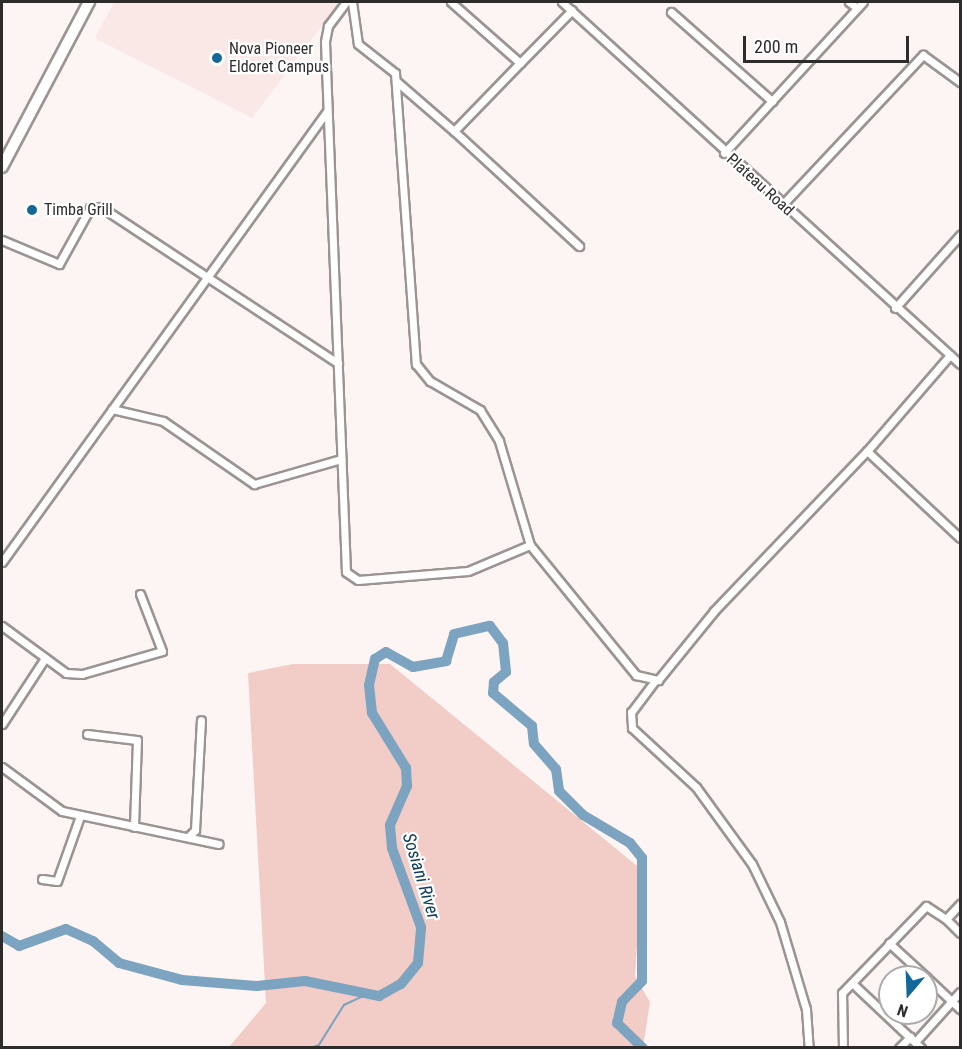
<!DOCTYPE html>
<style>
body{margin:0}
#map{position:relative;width:962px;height:1049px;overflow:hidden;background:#fdf5f4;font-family:"Roboto Condensed",sans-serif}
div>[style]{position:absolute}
.built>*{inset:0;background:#f9e8e6}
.green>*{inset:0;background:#f2ccc6}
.stream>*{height:1.5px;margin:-0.75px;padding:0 0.75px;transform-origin:0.75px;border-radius:0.75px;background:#7ca3c0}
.river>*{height:10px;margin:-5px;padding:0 5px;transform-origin:5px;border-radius:5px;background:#7ca3c0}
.roads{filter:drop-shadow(2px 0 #9b9493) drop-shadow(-2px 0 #9b9493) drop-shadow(0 2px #9b9493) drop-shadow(0 -2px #9b9493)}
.minor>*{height:7px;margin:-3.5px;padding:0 3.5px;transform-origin:3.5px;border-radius:3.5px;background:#fff}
.highway>*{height:10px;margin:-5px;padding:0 5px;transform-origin:5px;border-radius:5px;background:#fff}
.dots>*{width:16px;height:16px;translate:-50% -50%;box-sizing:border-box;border:3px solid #fff;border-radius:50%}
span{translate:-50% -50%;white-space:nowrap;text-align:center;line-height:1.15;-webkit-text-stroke:4.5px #fff;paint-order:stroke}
.poi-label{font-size:16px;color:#2e2b2b}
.left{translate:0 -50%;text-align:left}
.street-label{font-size:16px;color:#2e2b2b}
.water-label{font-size:18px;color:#0f405e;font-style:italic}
.frame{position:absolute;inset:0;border:3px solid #2e2b2b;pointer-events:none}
.north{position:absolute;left:878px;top:965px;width:60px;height:60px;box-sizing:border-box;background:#fff;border:2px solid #abaaaa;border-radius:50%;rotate:199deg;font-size:16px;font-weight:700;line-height:24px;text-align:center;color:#2e2b2b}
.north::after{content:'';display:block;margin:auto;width:21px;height:27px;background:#126899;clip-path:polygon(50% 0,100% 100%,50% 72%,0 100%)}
.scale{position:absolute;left:743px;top:36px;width:166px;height:27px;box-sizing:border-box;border:3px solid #2e2b2b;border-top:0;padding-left:8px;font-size:18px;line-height:21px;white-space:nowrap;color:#2e2b2b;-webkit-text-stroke:4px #fff;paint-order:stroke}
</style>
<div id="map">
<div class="built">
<div style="clip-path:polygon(114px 2px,340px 2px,252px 118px,95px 38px)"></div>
</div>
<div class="green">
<div style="clip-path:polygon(293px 664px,390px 664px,642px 870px,635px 976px,650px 1002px,643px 1047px,229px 1047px,266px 1003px,248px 673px)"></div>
</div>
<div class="stream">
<div style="left:310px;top:1048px;width:9px;rotate:-18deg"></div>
<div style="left:319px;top:1045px;width:47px;rotate:-58deg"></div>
<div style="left:344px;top:1005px;width:23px;rotate:-25deg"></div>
</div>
<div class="river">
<div style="left:2px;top:936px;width:20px;rotate:30deg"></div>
<div style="left:19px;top:946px;width:50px;rotate:-19.9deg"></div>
<div style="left:66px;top:929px;width:30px;rotate:24deg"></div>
<div style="left:93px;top:941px;width:34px;rotate:40deg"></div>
<div style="left:119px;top:963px;width:65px;rotate:15.1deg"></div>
<div style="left:182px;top:980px;width:75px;rotate:4.6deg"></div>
<div style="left:257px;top:986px;width:48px;rotate:-5.9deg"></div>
<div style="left:305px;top:981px;width:76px;rotate:11.5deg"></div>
<div style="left:379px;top:996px;width:25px;rotate:-29deg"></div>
<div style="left:401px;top:984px;width:27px;rotate:-51deg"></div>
<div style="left:418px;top:963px;width:36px;rotate:-85deg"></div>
<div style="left:421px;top:927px;width:84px;rotate:-110.2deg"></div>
<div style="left:392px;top:848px;width:23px;rotate:-95deg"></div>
<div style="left:390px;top:825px;width:43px;rotate:-66.4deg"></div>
<div style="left:407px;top:786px;width:18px;rotate:-93deg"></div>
<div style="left:406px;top:768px;width:65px;rotate:-121.7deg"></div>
<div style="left:372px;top:713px;width:28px;rotate:-96deg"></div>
<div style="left:369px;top:685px;width:27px;rotate:-77deg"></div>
<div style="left:375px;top:659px;width:13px;rotate:-32deg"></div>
<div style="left:386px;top:652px;width:31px;rotate:29deg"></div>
<div style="left:413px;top:667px;width:34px;rotate:-10deg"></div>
<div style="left:446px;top:661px;width:28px;rotate:-73deg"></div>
<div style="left:454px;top:634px;width:37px;rotate:-13deg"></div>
<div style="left:490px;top:626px;width:21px;rotate:53deg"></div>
<div style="left:503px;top:643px;width:29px;rotate:84deg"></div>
<div style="left:506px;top:672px;width:16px;rotate:140deg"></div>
<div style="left:494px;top:682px;width:11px;rotate:95deg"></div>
<div style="left:493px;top:693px;width:51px;rotate:40.2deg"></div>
<div style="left:532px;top:726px;width:18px;rotate:84deg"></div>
<div style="left:534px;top:744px;width:33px;rotate:49deg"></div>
<div style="left:556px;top:769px;width:22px;rotate:82deg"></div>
<div style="left:559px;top:791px;width:34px;rotate:45deg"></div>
<div style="left:583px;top:815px;width:55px;rotate:30.8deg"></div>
<div style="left:630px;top:843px;width:19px;rotate:51deg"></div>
<div style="left:642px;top:858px;width:123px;rotate:90deg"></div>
<div style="left:642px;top:981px;width:29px;rotate:134deg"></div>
<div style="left:622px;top:1002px;width:22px;rotate:103deg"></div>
<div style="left:617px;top:1023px;width:36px;rotate:44deg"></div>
</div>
<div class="roads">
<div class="minor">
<div style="left:346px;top:2px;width:30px;rotate:127deg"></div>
<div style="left:328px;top:26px;width:16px;rotate:101deg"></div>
<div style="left:325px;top:42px;width:530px;rotate:87.73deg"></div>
<div style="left:346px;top:572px;width:14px;rotate:34deg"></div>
<div style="left:358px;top:580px;width:110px;rotate:-4.7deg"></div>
<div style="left:468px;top:571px;width:67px;rotate:-22.8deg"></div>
<div style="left:352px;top:2px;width:42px;rotate:81.9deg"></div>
<div style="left:358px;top:44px;width:47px;rotate:38.1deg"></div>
<div style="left:395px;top:73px;width:292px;rotate:85.9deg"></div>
<div style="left:416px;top:364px;width:22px;rotate:51deg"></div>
<div style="left:430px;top:381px;width:58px;rotate:30.1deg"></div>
<div style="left:480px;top:410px;width:36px;rotate:58deg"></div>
<div style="left:499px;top:441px;width:109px;rotate:73.4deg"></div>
<div style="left:530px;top:545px;width:168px;rotate:50.8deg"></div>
<div style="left:636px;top:675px;width:23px;rotate:13deg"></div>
<div style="left:658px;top:680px;width:89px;rotate:-50.9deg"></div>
<div style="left:714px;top:611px;width:221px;rotate:-46.3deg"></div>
<div style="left:451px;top:2px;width:92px;rotate:41.5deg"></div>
<div style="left:520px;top:63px;width:74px;rotate:-45.5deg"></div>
<div style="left:562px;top:2px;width:538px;rotate:42.29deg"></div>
<div style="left:849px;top:2px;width:10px;rotate:37deg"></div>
<div style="left:671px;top:12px;width:135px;rotate:41.4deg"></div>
<div style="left:396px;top:81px;width:77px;rotate:40.8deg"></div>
<div style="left:454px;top:131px;width:95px;rotate:-45.9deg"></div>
<div style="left:454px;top:131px;width:170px;rotate:42.6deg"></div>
<div style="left:724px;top:153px;width:205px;rotate:-47.4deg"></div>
<div style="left:782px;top:205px;width:206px;rotate:-46.8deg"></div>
<div style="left:923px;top:55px;width:46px;rotate:36.1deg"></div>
<div style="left:2px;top:240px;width:62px;rotate:22.8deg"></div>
<div style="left:59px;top:264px;width:64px;rotate:-61deg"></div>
<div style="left:90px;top:208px;width:11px;rotate:-5deg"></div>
<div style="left:101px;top:207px;width:284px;rotate:33.4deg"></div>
<div style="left:895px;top:308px;width:98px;rotate:-48.3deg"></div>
<div style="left:950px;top:355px;width:127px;rotate:130.8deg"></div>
<div style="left:867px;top:451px;width:127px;rotate:43.1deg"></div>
<div style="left:112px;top:409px;width:52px;rotate:13.2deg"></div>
<div style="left:163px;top:421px;width:111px;rotate:34.7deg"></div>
<div style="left:254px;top:484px;width:91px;rotate:-16deg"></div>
<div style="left:2px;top:562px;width:556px;rotate:-54.22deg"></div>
<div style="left:2px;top:626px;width:79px;rotate:36.3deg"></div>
<div style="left:66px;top:673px;width:16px;rotate:4deg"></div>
<div style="left:82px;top:674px;width:83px;rotate:-16deg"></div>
<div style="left:162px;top:651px;width:61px;rotate:-111.1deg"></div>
<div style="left:654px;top:682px;width:38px;rotate:127deg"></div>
<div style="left:631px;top:712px;width:16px;rotate:86deg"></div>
<div style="left:632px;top:728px;width:87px;rotate:42.7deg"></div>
<div style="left:696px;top:787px;width:95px;rotate:54deg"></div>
<div style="left:752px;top:864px;width:64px;rotate:64.2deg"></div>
<div style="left:780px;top:922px;width:91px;rotate:73.4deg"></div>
<div style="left:806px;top:1009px;width:39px;rotate:86deg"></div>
<div style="left:2px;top:724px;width:79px;rotate:-56.9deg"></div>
<div style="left:87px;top:734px;width:50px;rotate:6.8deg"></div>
<div style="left:137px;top:740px;width:87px;rotate:92deg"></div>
<div style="left:2px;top:767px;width:74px;rotate:36.3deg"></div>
<div style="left:62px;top:811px;width:160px;rotate:11.9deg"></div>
<div style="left:188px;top:837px;width:10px;rotate:-45deg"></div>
<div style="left:195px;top:830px;width:110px;rotate:-86.9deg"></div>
<div style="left:42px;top:879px;width:15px;rotate:8deg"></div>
<div style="left:57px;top:881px;width:69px;rotate:-70.5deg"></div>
<div style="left:946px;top:919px;width:20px;rotate:45deg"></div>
<div style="left:889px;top:943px;width:50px;rotate:42.6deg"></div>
<div style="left:926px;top:977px;width:47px;rotate:43.3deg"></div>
<div style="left:852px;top:983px;width:95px;rotate:43.3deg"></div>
<div style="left:915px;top:1042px;width:67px;rotate:-48deg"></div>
<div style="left:843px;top:1048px;width:55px;rotate:-91deg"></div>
<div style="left:842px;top:993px;width:121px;rotate:-46deg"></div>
<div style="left:926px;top:906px;width:24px;rotate:33deg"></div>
<div style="left:946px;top:919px;width:21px;rotate:-47deg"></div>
<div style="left:899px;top:1048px;width:16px;rotate:-45deg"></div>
</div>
<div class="highway">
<div style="left:2px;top:167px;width:187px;rotate:-62.2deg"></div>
</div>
</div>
<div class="dots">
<div style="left:217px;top:58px;background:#126899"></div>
<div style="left:32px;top:210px;background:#126899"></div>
</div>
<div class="poi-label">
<span class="left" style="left:229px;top:58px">Nova Pioneer<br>Eldoret Campus</span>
<span class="left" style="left:44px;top:210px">Timba Grill</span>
</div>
<div class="street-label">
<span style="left:760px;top:185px;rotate:42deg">Plateau Road</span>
</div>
<div class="water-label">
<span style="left:421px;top:876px;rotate:73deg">Sosiani River</span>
</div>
<div class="frame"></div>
<div class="north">N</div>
<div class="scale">200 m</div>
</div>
